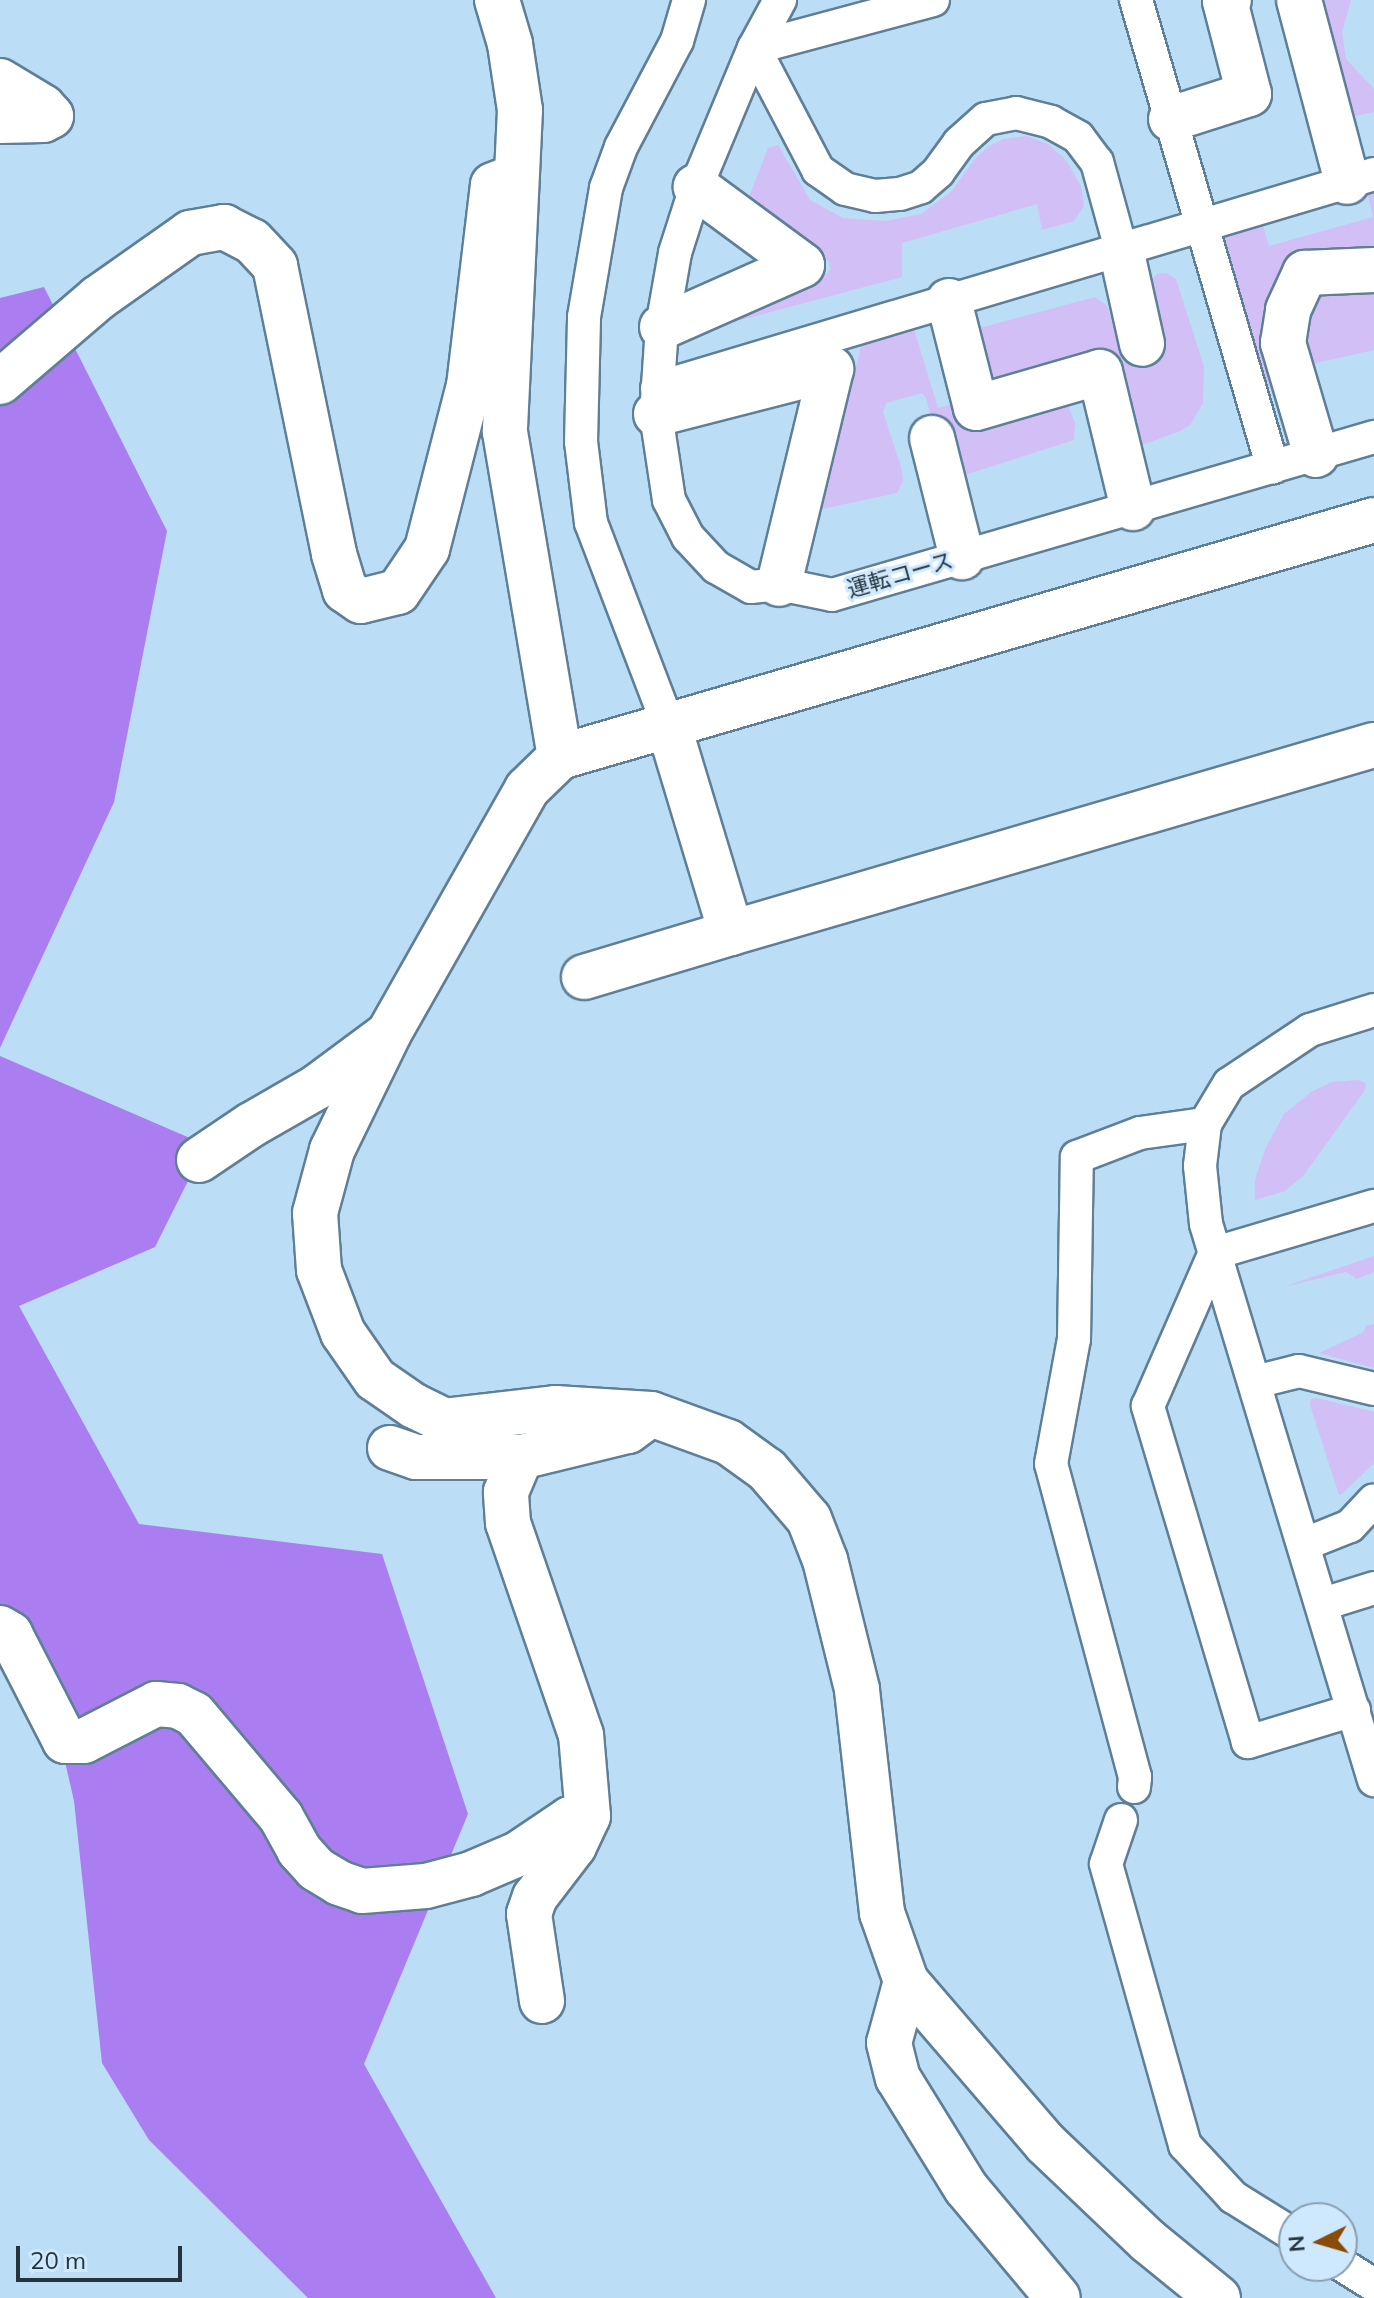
<!DOCTYPE html>
<meta charset="utf-8">
<style>
body{margin:0}
#map{position:relative;width:1374px;height:2298px;overflow:hidden;background:#bbddf6;font-family:Mulish,"Noto Sans JP",sans-serif}
div>[style]{position:absolute}
.green>*{inset:0;background:#d1bff5}
.forest>*{inset:0;background:#aa7ef0}
.roads{filter:drop-shadow(2px 0 #5f7f96) drop-shadow(-2px 0 #5f7f96) drop-shadow(0 2px #5f7f96) drop-shadow(0 -2px #5f7f96)}
.service>*{height:32px;margin:-16px;padding:0 16px;transform-origin:16px;border-radius:16px;background:#fff}
.minor>*{height:44px;margin:-22px;padding:0 22px;transform-origin:22px;border-radius:22px;background:#fff}
span{translate:-50% -50%;white-space:nowrap;text-align:center;line-height:1.15;-webkit-text-stroke:6px #cee9fe;paint-order:stroke}
.street-label{font-size:22px;color:#25333c}
.north{position:absolute;left:1278px;top:2202px;width:80px;height:80px;box-sizing:border-box;background:#cee9fe;border:2px solid #8aa0b0;border-radius:50%;rotate:265deg;font-size:22px;font-weight:700;line-height:32px;text-align:center;color:#25333c}
.north::after{content:'';display:block;margin:auto;width:28px;height:36px;background:#884b08;clip-path:polygon(50% 0,100% 100%,50% 72%,0 100%)}
.scale{position:absolute;left:16px;top:2246px;width:166px;height:36px;box-sizing:border-box;border:4px solid #25333c;border-top:0;padding-left:10px;font-size:24px;line-height:28px;white-space:nowrap;color:#25333c;-webkit-text-stroke:6px #cee9fe;paint-order:stroke}
</style>
<div id="map">
<div class="green">
<div style="clip-path:polygon(1312px 0,1351px 0,1342px 32px,1346px 59px,1374px 89px,1374px 112px,1349px 117px)"></div>
<div style="clip-path:polygon(1027px 136px,1048px 144px,1066px 160px,1081px 186px,1084px 206px,1074px 221px,1042px 230px,1037px 204px,902px 243px,902px 277px,718px 326px,716px 321px,828px 273px,830px 269px,829px 261px,747px 202px,768px 148px,778px 145px,810px 200px,843px 218px,886px 221px,921px 214px,951px 192px,974px 160px,989px 146px,1004px 139px)"></div>
<div style="clip-path:polygon(1374px 185px,1374px 259px,1310px 261px,1276px 386px,1263px 385px,1221px 239px,1262px 223px,1269px 246px,1373px 217px,1367px 191px)"></div>
<div style="clip-path:polygon(1166px 273px,1176px 279px,1204px 367px,1203px 403px,1190px 425px,1180px 431px,1142px 445px,1112px 350px,987px 380px,976px 329px,1095px 297px,1107px 306px,1124px 363px,1162px 355px,1164px 352px,1152px 307px,1150px 282px,1157px 274px)"></div>
<div style="clip-path:polygon(1374px 288px,1374px 350px,1311px 364px,1299px 345px,1316px 293px)"></div>
<div style="clip-path:polygon(912px 323px,938px 408px,1053px 379px,1057px 380px,1075px 423px,1074px 440px,952px 479px,948px 478px,926px 398px,922px 393px,886px 403px,883px 412px,901px 467px,903px 481px,897px 493px,822px 509px,861px 346px,853px 336px)"></div>
<div style="clip-path:polygon(1359px 1080px,1366px 1083px,1365px 1090px,1303px 1176px,1285px 1191px,1255px 1200px,1255px 1180px,1266px 1147px,1284px 1114px,1311px 1092px,1332px 1082px)"></div>
<div style="clip-path:polygon(1374px 1256px,1374px 1272px,1357px 1279px,1346px 1272px,1283px 1287px)"></div>
<div style="clip-path:polygon(1374px 1324px,1374px 1368px,1319px 1353px,1364px 1332px,1366px 1326px)"></div>
<div style="clip-path:polygon(1317px 1398px,1374px 1412px,1374px 1463px,1342px 1494px,1339px 1495px,1310px 1405px,1311px 1399px)"></div>
</div>
<div class="forest">
<div style="clip-path:polygon(44px 287px,167px 531px,114px 802px,0 1048px,0 298px)"></div>
<div style="clip-path:polygon(0 1056px,206px 1145px,155px 1247px,19px 1306px,139px 1524px,382px 1554px,468px 1814px,364px 2064px,496px 2298px,308px 2298px,149px 2140px,102px 2063px,74px 1801px,53px 1709px,0 1646px)"></div>
</div>
<div class="roads">
<div class="service">
<div style="left:780px;top:0;width:55px;rotate:118.4deg"></div>
<div style="left:754px;top:48px;width:151px;rotate:112.6deg"></div>
<div style="left:696px;top:187px;width:69px;rotate:107.7deg"></div>
<div style="left:675px;top:253px;width:75px;rotate:100deg"></div>
<div style="left:662px;top:327px;width:87px;rotate:93.9deg"></div>
<div style="left:656px;top:414px;width:87px;rotate:81.4deg"></div>
<div style="left:669px;top:500px;width:42px;rotate:62.8deg"></div>
<div style="left:688px;top:537px;width:41px;rotate:47deg"></div>
<div style="left:716px;top:567px;width:40px;rotate:29.7deg"></div>
<div style="left:751px;top:587px;width:28px;rotate:-6deg"></div>
<div style="left:779px;top:584px;width:54px;rotate:11.7deg"></div>
<div style="left:832px;top:595px;width:565px;rotate:-16.25deg"></div>
<div style="left:933px;top:0;width:185px;rotate:165deg"></div>
<div style="left:754px;top:48px;width:138px;rotate:62.3deg"></div>
<div style="left:818px;top:170px;width:33px;rotate:35deg"></div>
<div style="left:845px;top:189px;width:31px;rotate:13deg"></div>
<div style="left:875px;top:196px;width:25px;rotate:-5deg"></div>
<div style="left:900px;top:194px;width:22px;rotate:-18deg"></div>
<div style="left:921px;top:187px;width:23px;rotate:-41deg"></div>
<div style="left:938px;top:172px;width:36px;rotate:-54deg"></div>
<div style="left:959px;top:143px;width:36px;rotate:-42deg"></div>
<div style="left:986px;top:119px;width:31px;rotate:-11deg"></div>
<div style="left:1016px;top:113px;width:36px;rotate:14deg"></div>
<div style="left:1051px;top:122px;width:31px;rotate:29deg"></div>
<div style="left:1078px;top:137px;width:31px;rotate:53deg"></div>
<div style="left:1097px;top:162px;width:90px;rotate:74.6deg"></div>
<div style="left:1136px;top:0;width:487px;rotate:73.7deg"></div>
<div style="left:657px;top:388px;width:748px;rotate:-16.62deg"></div>
<div style="left:669px;top:727px;width:218px;rotate:-110.9deg"></div>
<div style="left:591px;top:523px;width:82px;rotate:-97deg"></div>
<div style="left:581px;top:442px;width:125px;rotate:-88.6deg"></div>
<div style="left:584px;top:317px;width:131px;rotate:-80.3deg"></div>
<div style="left:606px;top:188px;width:44px;rotate:-69.9deg"></div>
<div style="left:621px;top:147px;width:120px;rotate:-62.2deg"></div>
<div style="left:677px;top:41px;width:43px;rotate:-73.7deg"></div>
<div style="left:1374px;top:1010px;width:67px;rotate:162.6deg"></div>
<div style="left:1310px;top:1030px;width:97px;rotate:146.3deg"></div>
<div style="left:1229px;top:1084px;width:47px;rotate:121deg"></div>
<div style="left:1205px;top:1124px;width:42px;rotate:96.8deg"></div>
<div style="left:1200px;top:1166px;width:58px;rotate:84.1deg"></div>
<div style="left:1206px;top:1224px;width:581px;rotate:73.19deg"></div>
<div style="left:1255px;top:1382px;width:45px;rotate:-14deg"></div>
<div style="left:1299px;top:1371px;width:77px;rotate:13.5deg"></div>
<div style="left:1305px;top:1544px;width:48px;rotate:-21.8deg"></div>
<div style="left:1350px;top:1526px;width:35px;rotate:-47deg"></div>
<div style="left:1323px;top:1604px;width:53px;rotate:-17.4deg"></div>
<div style="left:1354px;top:1710px;width:111px;rotate:163.2deg"></div>
<div style="left:1248px;top:1742px;width:351px;rotate:-106.6deg"></div>
<div style="left:1148px;top:1406px;width:167px;rotate:-66.4deg"></div>
<div style="left:1215px;top:1253px;width:166px;rotate:-16.5deg"></div>
<div style="left:1134px;top:1787px;width:10px;rotate:-84deg"></div>
<div style="left:1135px;top:1777px;width:324px;rotate:-105deg"></div>
<div style="left:1051px;top:1464px;width:127px;rotate:-79.6deg"></div>
<div style="left:1074px;top:1339px;width:182px;rotate:-89.1deg"></div>
<div style="left:1077px;top:1157px;width:67px;rotate:-20.9deg"></div>
<div style="left:1140px;top:1133px;width:66px;rotate:-7.9deg"></div>
<div style="left:1121px;top:1820px;width:46px;rotate:108.8deg"></div>
<div style="left:1106px;top:1864px;width:292px;rotate:74.3deg"></div>
<div style="left:1185px;top:2145px;width:71px;rotate:47.3deg"></div>
<div style="left:1233px;top:2197px;width:72px;rotate:31.9deg"></div>
<div style="left:1342px;top:2265px;width:38px;rotate:32deg"></div>
</div>
<div class="minor">
<div style="left:497px;top:0;width:46px;rotate:73.5deg"></div>
<div style="left:510px;top:44px;width:67px;rotate:81.4deg"></div>
<div style="left:520px;top:110px;width:322px;rotate:92.7deg"></div>
<div style="left:505px;top:432px;width:330px;rotate:80.4deg"></div>
<div style="left:1299px;top:0;width:188px;rotate:75.2deg"></div>
<div style="left:0;top:81px;width:50px;rotate:31.2deg"></div>
<div style="left:43px;top:107px;width:12px;rotate:48deg"></div>
<div style="left:51px;top:116px;width:9px;rotate:153deg"></div>
<div style="left:43px;top:120px;width:43px;rotate:178.7deg"></div>
<div style="left:1171px;top:119px;width:82px;rotate:-17.8deg"></div>
<div style="left:1249px;top:94px;width:96px;rotate:-104.5deg"></div>
<div style="left:1225px;top:1px;width:4px;rotate:-14deg"></div>
<div style="left:1121px;top:249px;width:97px;rotate:77.5deg"></div>
<div style="left:949px;top:301px;width:110px;rotate:75.8deg"></div>
<div style="left:976px;top:408px;width:129px;rotate:-16.2deg"></div>
<div style="left:1100px;top:372px;width:140px;rotate:76.4deg"></div>
<div style="left:662px;top:327px;width:153px;rotate:-23.9deg"></div>
<div style="left:802px;top:265px;width:132px;rotate:-143.7deg"></div>
<div style="left:0;top:382px;width:129px;rotate:-40.6deg"></div>
<div style="left:98px;top:298px;width:113px;rotate:-35.2deg"></div>
<div style="left:190px;top:233px;width:35px;rotate:-10deg"></div>
<div style="left:224px;top:227px;width:31px;rotate:27deg"></div>
<div style="left:252px;top:241px;width:34px;rotate:47deg"></div>
<div style="left:275px;top:266px;width:294px;rotate:78.4deg"></div>
<div style="left:334px;top:554px;width:38px;rotate:73deg"></div>
<div style="left:345px;top:590px;width:19px;rotate:35deg"></div>
<div style="left:361px;top:601px;width:38px;rotate:-14deg"></div>
<div style="left:398px;top:592px;width:52px;rotate:-56deg"></div>
<div style="left:427px;top:549px;width:168px;rotate:-75.6deg"></div>
<div style="left:469px;top:386px;width:202px;rotate:-83.2deg"></div>
<div style="left:493px;top:185px;width:25px;rotate:-21deg"></div>
<div style="left:656px;top:414px;width:181px;rotate:-14.4deg"></div>
<div style="left:831px;top:369px;width:221px;rotate:103.6deg"></div>
<div style="left:932px;top:438px;width:123px;rotate:75.9deg"></div>
<div style="left:1316px;top:455px;width:117px;rotate:-106.4deg"></div>
<div style="left:1283px;top:343px;width:33px;rotate:-81deg"></div>
<div style="left:1288px;top:310px;width:41px;rotate:-65.3deg"></div>
<div style="left:1305px;top:273px;width:69px;rotate:-2.5deg"></div>
<div style="left:669px;top:727px;width:215px;rotate:73.2deg"></div>
<div style="left:731px;top:933px;width:670px;rotate:-16.3deg"></div>
<div style="left:584px;top:977px;width:153px;rotate:-16.7deg"></div>
<div style="left:199px;top:1160px;width:63px;rotate:-33.9deg"></div>
<div style="left:251px;top:1125px;width:76px;rotate:-29.9deg"></div>
<div style="left:317px;top:1087px;width:84px;rotate:-36.7deg"></div>
<div style="left:390px;top:1448px;width:28px;rotate:19deg"></div>
<div style="left:416px;top:1457px;width:105px"></div>
<div style="left:0;top:1628px;width:12px;rotate:31deg"></div>
<div style="left:10px;top:1634px;width:120px;rotate:62.8deg"></div>
<div style="left:65px;top:1741px;width:19px"></div>
<div style="left:84px;top:1741px;width:81px;rotate:-27.2deg"></div>
<div style="left:156px;top:1704px;width:22px;rotate:5deg"></div>
<div style="left:178px;top:1706px;width:18px;rotate:27deg"></div>
<div style="left:194px;top:1714px;width:135px;rotate:49.8deg"></div>
<div style="left:281px;top:1817px;width:38px;rotate:61deg"></div>
<div style="left:299px;top:1850px;width:25px;rotate:48deg"></div>
<div style="left:316px;top:1869px;width:27px;rotate:31deg"></div>
<div style="left:339px;top:1883px;width:24px;rotate:19deg"></div>
<div style="left:362px;top:1891px;width:64px;rotate:-4.5deg"></div>
<div style="left:426px;top:1886px;width:47px;rotate:-14.9deg"></div>
<div style="left:471px;top:1874px;width:51px;rotate:-23.1deg"></div>
<div style="left:518px;top:1854px;width:63px;rotate:-33.9deg"></div>
<div style="left:570px;top:1819px;width:18px;rotate:-9deg"></div>
<div style="left:906px;top:1981px;width:64px;rotate:105.3deg"></div>
<div style="left:889px;top:2043px;width:36px;rotate:76deg"></div>
<div style="left:898px;top:2078px;width:129px;rotate:58.3deg"></div>
<div style="left:966px;top:2188px;width:143px;rotate:50.1deg"></div>
<div style="left:542px;top:2001px;width:88px;rotate:-98.5deg"></div>
<div style="left:529px;top:1914px;width:18px;rotate:-71deg"></div>
<div style="left:535px;top:1897px;width:64px;rotate:-52.6deg"></div>
<div style="left:574px;top:1846px;width:33px;rotate:-65deg"></div>
<div style="left:588px;top:1816px;width:81px;rotate:-94.9deg"></div>
<div style="left:581px;top:1735px;width:224px;rotate:-109deg"></div>
<div style="left:508px;top:1523px;width:31px;rotate:-94deg"></div>
<div style="left:506px;top:1492px;width:38px;rotate:-67deg"></div>
<div style="left:521px;top:1457px;width:110px;rotate:-13.7deg"></div>
<div style="left:628px;top:1431px;width:22px;rotate:-36deg"></div>
<div style="left:1218px;top:2298px;width:90px;rotate:-140.8deg"></div>
<div style="left:1148px;top:2241px;width:141px;rotate:-136.4deg"></div>
<div style="left:1046px;top:2144px;width:215px;rotate:-130.7deg"></div>
<div style="left:906px;top:1981px;width:72px;rotate:-109.4deg"></div>
<div style="left:882px;top:1913px;width:225px;rotate:-96.4deg"></div>
<div style="left:857px;top:1689px;width:133px;rotate:-103.9deg"></div>
<div style="left:825px;top:1560px;width:44px;rotate:-111.3deg"></div>
<div style="left:809px;top:1519px;width:65px;rotate:-130.6deg"></div>
<div style="left:767px;top:1470px;width:48px;rotate:-144.3deg"></div>
<div style="left:728px;top:1442px;width:82px;rotate:-160deg"></div>
<div style="left:651px;top:1414px;width:96px;rotate:-176.4deg"></div>
<div style="left:555px;top:1408px;width:111px;rotate:173.3deg"></div>
<div style="left:445px;top:1421px;width:34px;rotate:-154deg"></div>
<div style="left:414px;top:1406px;width:47px;rotate:-145.3deg"></div>
<div style="left:375px;top:1379px;width:56px;rotate:-124.8deg"></div>
<div style="left:343px;top:1333px;width:67px;rotate:-110.9deg"></div>
<div style="left:319px;top:1270px;width:57px;rotate:-94deg"></div>
<div style="left:315px;top:1213px;width:65px;rotate:-74.9deg"></div>
<div style="left:332px;top:1150px;width:130px;rotate:-64deg"></div>
<div style="left:389px;top:1033px;width:280px;rotate:-60.5deg"></div>
<div style="left:527px;top:789px;width:46px;rotate:-44.1deg"></div>
<div style="left:560px;top:757px;width:848px;rotate:-16.23deg"></div>
</div>
</div>
<div class="street-label">
<span style="left:900px;top:575px;rotate:-16deg">運転コース</span>
</div>
<div class="north">N</div>
<div class="scale">20 m</div>
</div>
